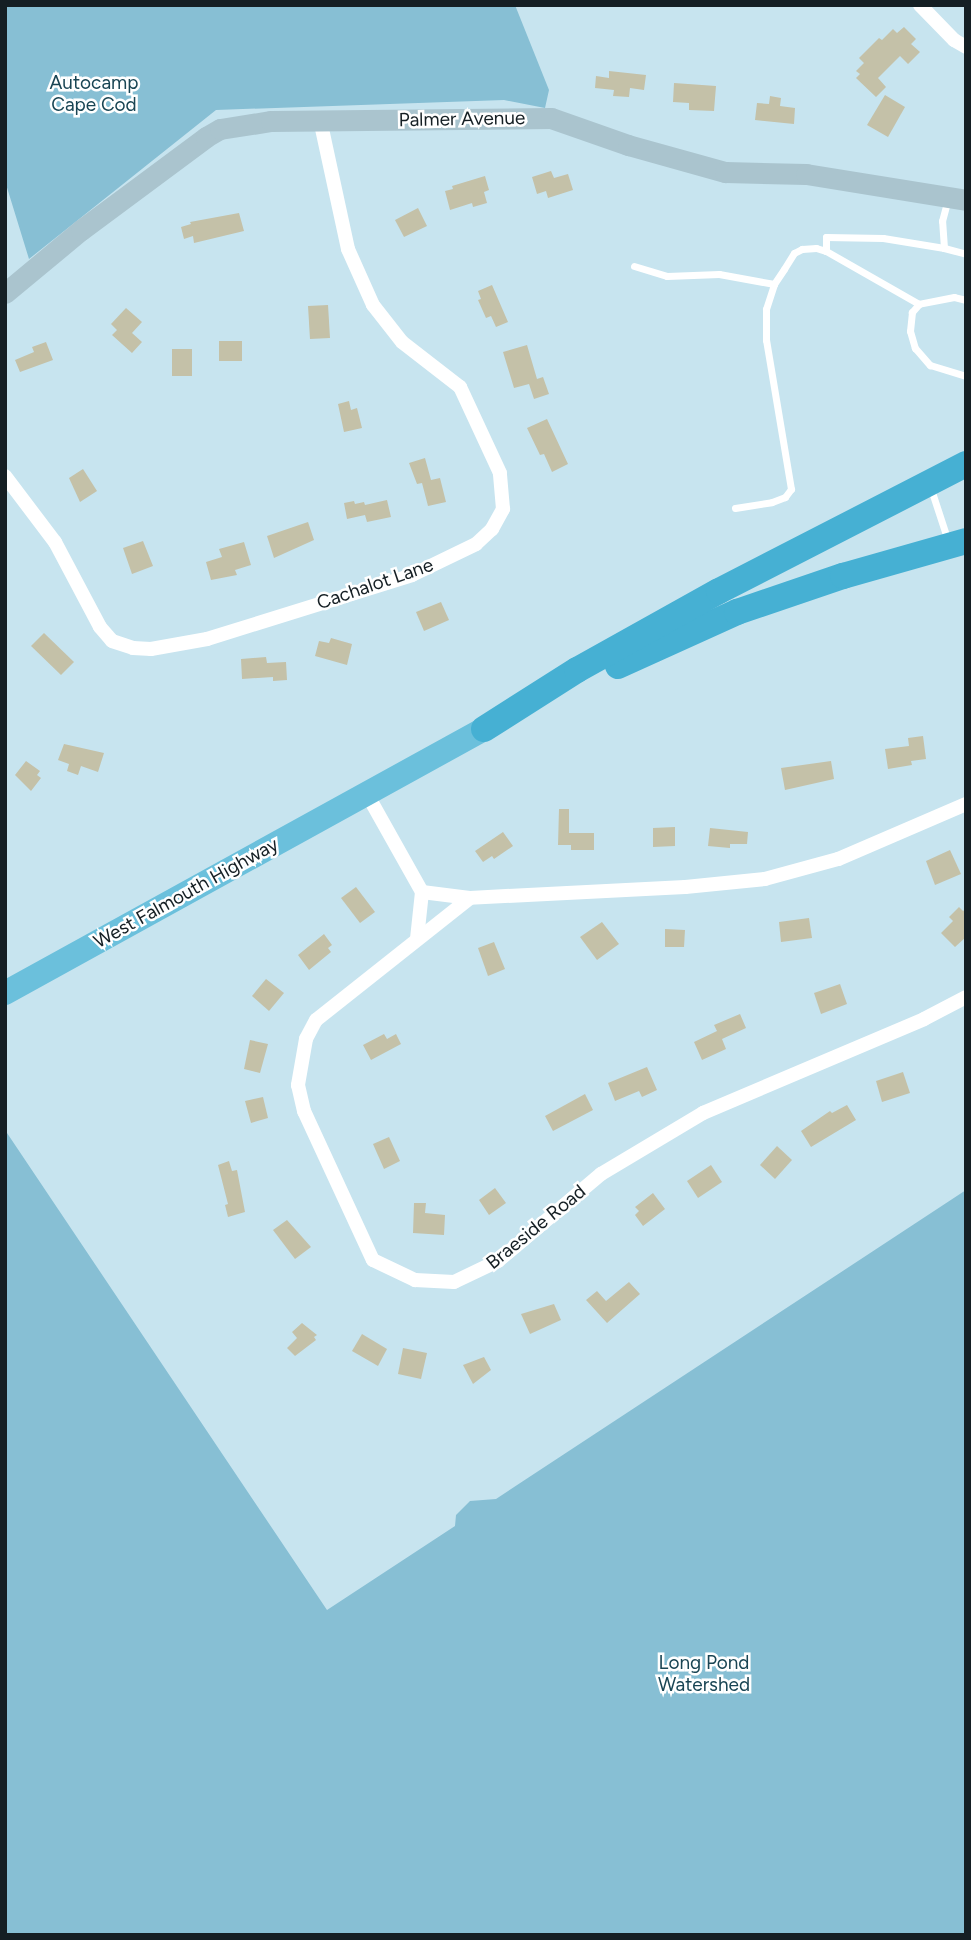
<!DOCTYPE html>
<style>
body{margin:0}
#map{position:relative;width:971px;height:1940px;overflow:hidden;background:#c7e4ef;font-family:Figtree,sans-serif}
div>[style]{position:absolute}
.green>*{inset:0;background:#87bfd4}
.building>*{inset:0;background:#c4c1a8}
.service>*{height:7px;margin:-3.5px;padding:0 3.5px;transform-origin:3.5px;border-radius:3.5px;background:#fff}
.minor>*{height:14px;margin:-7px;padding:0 7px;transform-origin:7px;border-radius:7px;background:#fff}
.secondary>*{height:21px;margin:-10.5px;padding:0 10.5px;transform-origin:10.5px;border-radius:10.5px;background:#aac4ce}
.trunk>*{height:24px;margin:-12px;padding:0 12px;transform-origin:12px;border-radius:12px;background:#6bc0dc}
.motorway>*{height:26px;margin:-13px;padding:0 13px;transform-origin:13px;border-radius:13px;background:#46b0d3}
span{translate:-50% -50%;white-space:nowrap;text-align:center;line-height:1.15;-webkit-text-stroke:5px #fff;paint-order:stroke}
.park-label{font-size:19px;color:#194554}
.street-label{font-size:19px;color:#151f24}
.frame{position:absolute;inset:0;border:7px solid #151f24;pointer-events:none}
</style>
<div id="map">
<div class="green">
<div style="clip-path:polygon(5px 5px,515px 5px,549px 90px,545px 108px,504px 100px,216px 110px,29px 259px,5px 181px)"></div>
<div style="clip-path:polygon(5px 1130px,327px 1610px,455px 1526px,456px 1515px,470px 1501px,496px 1499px,966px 1190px,966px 1935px,5px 1935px)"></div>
</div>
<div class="building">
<div style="clip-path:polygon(904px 27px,916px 39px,911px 44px,920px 52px,908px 64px,900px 56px,878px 78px,886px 87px,876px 97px,856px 78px,860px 74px,856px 71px,864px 63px,859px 58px,879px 38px,882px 40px,893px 29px,897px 33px)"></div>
<div style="clip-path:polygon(609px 71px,646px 75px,644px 90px,630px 88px,629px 97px,613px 96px,614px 90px,595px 88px,596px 76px,609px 78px)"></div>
<div style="clip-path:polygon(674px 83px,716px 86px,714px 111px,689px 110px,689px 103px,673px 102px)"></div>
<div style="clip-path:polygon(885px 95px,905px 107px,888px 137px,867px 125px)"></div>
<div style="clip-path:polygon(770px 96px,781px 98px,780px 106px,795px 108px,794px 124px,755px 120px,757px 103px,769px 104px)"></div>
<div style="clip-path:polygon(551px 171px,554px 178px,568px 174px,573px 190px,548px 198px,546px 191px,537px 194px,532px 177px)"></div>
<div style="clip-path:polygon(485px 176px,489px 190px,484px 192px,487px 203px,473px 207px,472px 203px,450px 210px,445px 191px,453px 189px,452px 186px)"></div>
<div style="clip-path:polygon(418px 208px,427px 226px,404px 237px,395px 220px)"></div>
<div style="clip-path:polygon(239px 213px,244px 231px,194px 243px,193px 236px,184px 239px,181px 227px,191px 224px,190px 222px)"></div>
<div style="clip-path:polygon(492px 285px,508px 322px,496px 327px,491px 316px,486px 318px,478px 300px,481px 299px,478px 291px)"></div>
<div style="clip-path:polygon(328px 305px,330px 338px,310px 339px,308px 306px)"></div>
<div style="clip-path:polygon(126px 308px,142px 322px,132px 333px,142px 342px,132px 353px,112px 335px,117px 330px,111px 324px)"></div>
<div style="clip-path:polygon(219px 341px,242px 341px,242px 361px,219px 361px)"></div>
<div style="clip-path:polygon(46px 342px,53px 360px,20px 372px,15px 360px,34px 352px,32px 347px)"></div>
<div style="clip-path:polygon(527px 345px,537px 379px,543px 377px,549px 394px,534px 399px,529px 384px,514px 388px,503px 352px)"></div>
<div style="clip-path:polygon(172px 349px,192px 349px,192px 376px,172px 376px)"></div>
<div style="clip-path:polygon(349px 401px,351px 410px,357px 408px,362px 428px,344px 432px,338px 404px)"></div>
<div style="clip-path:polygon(547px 419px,568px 464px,552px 472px,544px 454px,540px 455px,527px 428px)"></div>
<div style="clip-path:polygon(425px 458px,431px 480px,440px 478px,446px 502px,428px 506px,422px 483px,417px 484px,409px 463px)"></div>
<div style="clip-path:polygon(83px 469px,97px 491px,80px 502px,69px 478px)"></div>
<div style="clip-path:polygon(387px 500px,391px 517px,367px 522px,365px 515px,347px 519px,344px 503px,354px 501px,355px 504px,364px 502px,365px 505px)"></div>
<div style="clip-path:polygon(308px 522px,314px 540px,274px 558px,267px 536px)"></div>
<div style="clip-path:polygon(143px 541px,153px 566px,132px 574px,123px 548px)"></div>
<div style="clip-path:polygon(244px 542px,251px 565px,235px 570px,237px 575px,211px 580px,206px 562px,222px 557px,219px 549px)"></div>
<div style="clip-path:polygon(441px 602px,449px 620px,424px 631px,416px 612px)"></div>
<div style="clip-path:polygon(44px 633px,74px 662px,61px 675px,31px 646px)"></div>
<div style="clip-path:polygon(331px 638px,352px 644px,347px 665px,315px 656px,319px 641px,329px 643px)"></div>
<div style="clip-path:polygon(266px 657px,267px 663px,286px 662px,287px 680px,273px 681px,273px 677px,242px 679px,241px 659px)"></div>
<div style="clip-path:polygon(923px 736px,926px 759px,911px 761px,912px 765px,888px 769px,885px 749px,909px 746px,908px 738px)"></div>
<div style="clip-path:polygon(64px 744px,104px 753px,98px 772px,81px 766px,78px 775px,67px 771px,69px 764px,58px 760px)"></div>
<div style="clip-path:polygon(26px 761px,40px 771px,37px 775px,41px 778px,31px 791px,15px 775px)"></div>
<div style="clip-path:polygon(831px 761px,834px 779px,785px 790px,781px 768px)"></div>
<div style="clip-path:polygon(559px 809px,569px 809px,569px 833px,594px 833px,594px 850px,571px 850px,571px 845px,558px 845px)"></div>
<div style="clip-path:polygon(675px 827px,675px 846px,653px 847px,653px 828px)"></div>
<div style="clip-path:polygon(710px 828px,748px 832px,747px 844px,730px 844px,730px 848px,708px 846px)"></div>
<div style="clip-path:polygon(503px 832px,513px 846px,494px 859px,492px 856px,483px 862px,475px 851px)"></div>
<div style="clip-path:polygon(950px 850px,961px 874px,935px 885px,926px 861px)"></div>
<div style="clip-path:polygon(356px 887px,375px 912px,360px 923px,341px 898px)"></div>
<div style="clip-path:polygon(959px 907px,963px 911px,966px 909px,966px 937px,955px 947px,941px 933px,953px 921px,949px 917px)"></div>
<div style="clip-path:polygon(809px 918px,812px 938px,781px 942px,779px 922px)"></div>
<div style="clip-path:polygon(602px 922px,619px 944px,597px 960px,580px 937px)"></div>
<div style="clip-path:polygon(665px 929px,685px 930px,684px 947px,665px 947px)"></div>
<div style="clip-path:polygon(324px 934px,332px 945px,328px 948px,331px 952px,309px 970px,298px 955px)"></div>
<div style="clip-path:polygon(494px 942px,505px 969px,488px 976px,478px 948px)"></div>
<div style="clip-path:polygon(266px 979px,284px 993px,269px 1011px,252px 996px)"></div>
<div style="clip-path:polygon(840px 984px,847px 1004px,821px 1014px,814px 993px)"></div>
<div style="clip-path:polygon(740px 1014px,746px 1028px,722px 1039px,726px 1049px,702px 1060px,694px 1042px,717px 1031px,714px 1025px)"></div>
<div style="clip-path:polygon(384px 1034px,387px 1039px,396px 1034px,401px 1044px,371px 1060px,363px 1045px)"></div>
<div style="clip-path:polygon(250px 1040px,268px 1044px,260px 1073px,244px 1069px)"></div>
<div style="clip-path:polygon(647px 1067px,657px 1090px,642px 1097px,639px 1091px,615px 1101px,608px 1083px)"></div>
<div style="clip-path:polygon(903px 1072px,910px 1093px,882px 1102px,876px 1081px)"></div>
<div style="clip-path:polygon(585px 1094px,593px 1110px,553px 1131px,545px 1116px)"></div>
<div style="clip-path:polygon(263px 1097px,268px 1118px,251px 1123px,245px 1101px)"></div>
<div style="clip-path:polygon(847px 1105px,856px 1120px,811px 1147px,801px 1131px,830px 1111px,832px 1113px)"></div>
<div style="clip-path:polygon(389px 1137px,400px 1161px,384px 1169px,373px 1144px)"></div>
<div style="clip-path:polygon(777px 1146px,792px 1160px,775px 1179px,760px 1165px)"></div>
<div style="clip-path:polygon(229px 1161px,232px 1171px,237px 1170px,245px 1212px,228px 1217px,225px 1205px,228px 1204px,218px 1165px)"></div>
<div style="clip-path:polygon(711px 1165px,722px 1182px,698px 1198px,687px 1181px)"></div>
<div style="clip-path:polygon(495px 1188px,506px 1203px,489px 1215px,479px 1200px)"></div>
<div style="clip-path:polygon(653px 1193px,665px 1209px,643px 1226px,635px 1215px,639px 1211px,635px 1207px)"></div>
<div style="clip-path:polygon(414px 1203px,426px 1203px,425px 1213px,445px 1215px,444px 1235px,413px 1233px)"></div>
<div style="clip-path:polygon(287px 1220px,311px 1247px,295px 1259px,273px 1230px)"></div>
<div style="clip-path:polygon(629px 1282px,640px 1294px,607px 1323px,586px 1300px,597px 1291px,606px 1301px)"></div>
<div style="clip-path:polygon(554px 1304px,561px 1320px,530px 1334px,521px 1314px)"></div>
<div style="clip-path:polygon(302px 1323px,317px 1335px,314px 1337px,316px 1340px,295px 1356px,287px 1348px,297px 1338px,292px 1332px)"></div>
<div style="clip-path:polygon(362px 1334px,387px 1349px,378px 1366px,352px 1351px)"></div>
<div style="clip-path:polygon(403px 1348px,427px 1353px,421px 1379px,398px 1374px)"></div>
<div style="clip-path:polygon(484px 1357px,491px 1370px,473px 1384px,463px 1365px)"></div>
</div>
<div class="service">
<div style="left:944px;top:248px;width:23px;rotate:15deg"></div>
<div style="left:826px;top:251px;width:107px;rotate:29.7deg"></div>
<div style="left:634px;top:266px;width:34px;rotate:17deg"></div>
<div style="left:667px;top:276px;width:52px;rotate:-2.2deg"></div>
<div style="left:719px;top:274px;width:56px;rotate:10.3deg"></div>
<div style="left:966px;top:300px;width:12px;rotate:-166deg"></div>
<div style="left:954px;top:297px;width:36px;rotate:169deg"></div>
<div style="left:919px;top:304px;width:11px;rotate:131deg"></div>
<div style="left:912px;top:312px;width:19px;rotate:96deg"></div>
<div style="left:910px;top:331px;width:18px;rotate:74deg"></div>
<div style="left:915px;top:348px;width:23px;rotate:49deg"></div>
<div style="left:930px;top:365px;width:38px;rotate:17deg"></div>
<div style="left:931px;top:489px;width:55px;rotate:71.9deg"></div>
<div style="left:735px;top:508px;width:37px;rotate:-9deg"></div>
<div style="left:772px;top:502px;width:14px;rotate:-21deg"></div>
<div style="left:785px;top:497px;width:10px;rotate:-53deg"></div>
<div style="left:791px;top:489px;width:151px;rotate:-99.5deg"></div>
<div style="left:766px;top:340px;width:31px;rotate:-90deg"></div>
<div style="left:766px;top:309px;width:26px;rotate:-72deg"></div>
<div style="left:774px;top:284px;width:18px;rotate:-56deg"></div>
<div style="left:784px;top:269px;width:19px;rotate:-58deg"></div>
<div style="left:794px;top:253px;width:9px;rotate:-27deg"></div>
<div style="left:802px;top:249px;width:14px;rotate:-4deg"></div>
<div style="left:816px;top:248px;width:10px;rotate:17deg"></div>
<div style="left:826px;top:251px;width:14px;rotate:-90deg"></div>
<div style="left:826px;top:237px;width:57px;rotate:1deg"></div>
<div style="left:883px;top:238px;width:62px;rotate:9.3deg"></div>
<div style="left:944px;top:248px;width:27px;rotate:-94deg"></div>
<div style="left:942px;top:221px;width:24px;rotate:-75deg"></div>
</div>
<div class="minor">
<div style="left:920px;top:5px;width:49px;rotate:45.8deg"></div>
<div style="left:954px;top:40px;width:14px;rotate:30deg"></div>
<div style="left:5px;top:476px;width:83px;rotate:52.9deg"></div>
<div style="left:55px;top:542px;width:96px;rotate:62.1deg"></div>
<div style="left:100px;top:627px;width:18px;rotate:49deg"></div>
<div style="left:112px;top:641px;width:22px;rotate:18deg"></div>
<div style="left:133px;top:648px;width:18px;rotate:3deg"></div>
<div style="left:151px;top:649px;width:57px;rotate:-10.1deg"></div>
<div style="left:207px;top:639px;width:215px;rotate:-17.3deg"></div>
<div style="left:412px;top:575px;width:71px;rotate:-25.8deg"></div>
<div style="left:476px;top:544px;width:22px;rotate:-43deg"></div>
<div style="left:492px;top:529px;width:23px;rotate:-61deg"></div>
<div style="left:503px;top:509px;width:36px;rotate:-95deg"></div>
<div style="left:500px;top:473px;width:95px;rotate:-114.9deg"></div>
<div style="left:460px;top:387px;width:73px;rotate:-142.2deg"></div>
<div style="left:402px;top:342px;width:47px;rotate:-128.1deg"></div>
<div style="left:373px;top:305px;width:61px;rotate:-114.1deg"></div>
<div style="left:348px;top:249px;width:132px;rotate:-102.2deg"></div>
<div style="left:367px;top:794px;width:112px;rotate:60.7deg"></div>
<div style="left:422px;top:892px;width:47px;rotate:96.1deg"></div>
<div style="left:966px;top:804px;width:139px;rotate:156.7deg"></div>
<div style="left:838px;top:859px;width:76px;rotate:164.7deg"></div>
<div style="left:765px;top:879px;width:80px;rotate:174.3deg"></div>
<div style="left:685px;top:887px;width:215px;rotate:177.1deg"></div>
<div style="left:470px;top:898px;width:196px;rotate:141.6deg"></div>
<div style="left:316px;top:1020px;width:21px;rotate:118deg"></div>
<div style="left:306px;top:1039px;width:47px;rotate:99.9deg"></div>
<div style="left:298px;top:1085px;width:27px;rotate:77deg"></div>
<div style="left:304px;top:1111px;width:164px;rotate:65.2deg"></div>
<div style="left:373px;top:1260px;width:47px;rotate:25.5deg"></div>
<div style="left:415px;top:1280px;width:39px;rotate:3deg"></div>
<div style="left:454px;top:1282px;width:49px;rotate:-25.5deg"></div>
<div style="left:498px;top:1261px;width:135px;rotate:-40.2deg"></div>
<div style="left:601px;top:1174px;width:119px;rotate:-30.9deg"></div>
<div style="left:703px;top:1113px;width:240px;rotate:-23deg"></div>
<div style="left:924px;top:1019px;width:47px;rotate:-27.6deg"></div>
<div style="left:422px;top:892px;width:48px;rotate:7.1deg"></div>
</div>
<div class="secondary">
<div style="left:5px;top:293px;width:99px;rotate:-39.7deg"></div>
<div style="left:81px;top:230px;width:156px;rotate:-36.6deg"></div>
<div style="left:206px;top:137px;width:16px;rotate:-30deg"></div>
<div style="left:220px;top:129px;width:52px;rotate:-8.9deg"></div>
<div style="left:271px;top:121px;width:280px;rotate:-0.6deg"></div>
<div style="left:551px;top:118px;width:82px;rotate:19.3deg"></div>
<div style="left:628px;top:145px;width:101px;rotate:15.6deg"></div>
<div style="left:725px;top:172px;width:81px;rotate:1.4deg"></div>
<div style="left:806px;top:174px;width:162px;rotate:9.2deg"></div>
</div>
<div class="trunk">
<div style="left:5px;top:993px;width:547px;rotate:-28.86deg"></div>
</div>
<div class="motorway">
<div style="left:618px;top:666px;width:131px;rotate:-24.4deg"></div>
<div style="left:737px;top:612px;width:112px;rotate:-18.8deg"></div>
<div style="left:843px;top:576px;width:128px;rotate:-15.9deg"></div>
<div style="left:484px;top:729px;width:110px;rotate:-32.4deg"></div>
<div style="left:577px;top:670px;width:162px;rotate:-29.1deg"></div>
<div style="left:719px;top:591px;width:278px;rotate:-27.2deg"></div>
</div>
<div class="park-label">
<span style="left:94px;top:94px">Autocamp<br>Cape Cod</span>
<span style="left:704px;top:1674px">Long Pond<br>Watershed</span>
</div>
<div class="street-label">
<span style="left:462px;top:119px;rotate:-1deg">Palmer Avenue</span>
<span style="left:375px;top:584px;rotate:-19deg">Cachalot Lane</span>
<span style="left:186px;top:893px;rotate:-29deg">West Falmouth Highway</span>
<span style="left:536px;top:1227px;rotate:-39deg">Braeside Road</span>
</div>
<div class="frame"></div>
</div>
